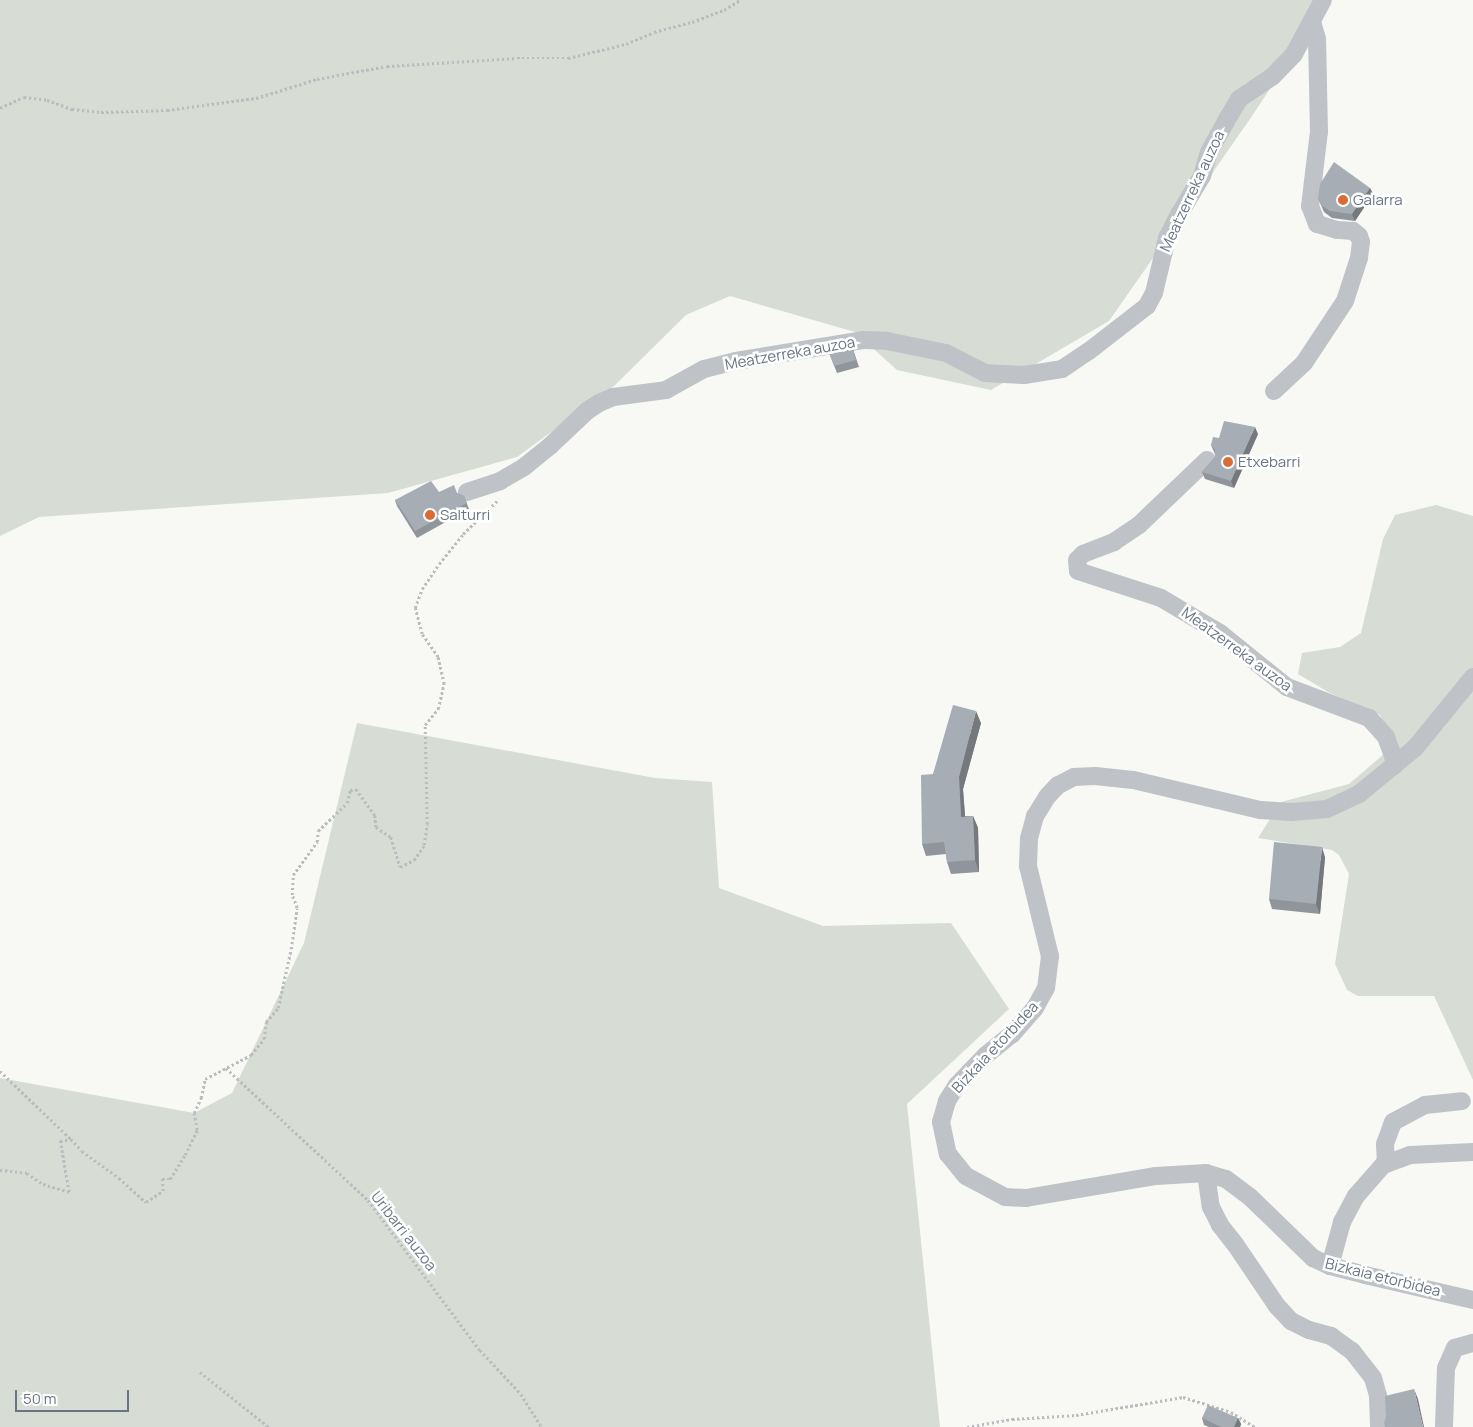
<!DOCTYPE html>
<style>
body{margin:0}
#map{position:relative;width:1473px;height:1427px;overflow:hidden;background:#f8f8f5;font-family:Manrope,sans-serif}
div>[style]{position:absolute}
.green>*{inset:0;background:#d7dcd5}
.path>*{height:2.5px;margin-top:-1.25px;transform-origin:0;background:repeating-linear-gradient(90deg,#babcbf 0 2.5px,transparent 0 5px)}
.minor>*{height:18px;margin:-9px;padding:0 9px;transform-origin:9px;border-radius:9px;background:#bfc3c7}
.wall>*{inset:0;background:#90959b}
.shaded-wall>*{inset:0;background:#75797e}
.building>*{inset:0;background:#a7adb4}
.dots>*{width:14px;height:14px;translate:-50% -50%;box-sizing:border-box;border:2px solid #fff;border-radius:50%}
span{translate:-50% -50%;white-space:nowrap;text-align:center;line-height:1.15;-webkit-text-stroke:5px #fff;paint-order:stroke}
.street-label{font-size:15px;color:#697584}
.poi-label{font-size:15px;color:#697584}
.left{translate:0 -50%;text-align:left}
.scale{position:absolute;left:15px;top:1390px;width:114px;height:22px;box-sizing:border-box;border:2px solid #697584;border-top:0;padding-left:6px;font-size:15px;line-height:18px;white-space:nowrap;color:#697584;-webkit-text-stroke:4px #fff;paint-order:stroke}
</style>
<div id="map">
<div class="green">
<div style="clip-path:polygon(0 0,1317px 0,1289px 60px,1250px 119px,1109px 321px,991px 390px,897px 370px,855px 332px,730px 296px,686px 315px,614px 386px,517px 457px,388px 493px,39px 517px,0 536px)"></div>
<div style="clip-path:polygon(1436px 505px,1473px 516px,1473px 1080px,1434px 996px,1358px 996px,1347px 990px,1335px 964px,1349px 874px,1339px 855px,1332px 850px,1258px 838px,1281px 802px,1349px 784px,1391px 748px,1380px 715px,1328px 692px,1298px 674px,1302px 653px,1340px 647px,1361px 633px,1383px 539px,1395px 515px)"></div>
<div style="clip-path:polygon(357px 723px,655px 778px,712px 782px,719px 888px,823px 926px,951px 923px,1009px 1009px,907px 1104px,940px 1427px,0 1427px,0 1078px,194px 1113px,232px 1093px,304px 943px)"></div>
</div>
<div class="path">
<div style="left:0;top:108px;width:26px;rotate:-25deg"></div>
<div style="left:24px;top:97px;width:23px;rotate:7deg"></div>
<div style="left:47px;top:100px;width:27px;rotate:20deg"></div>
<div style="left:72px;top:109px;width:29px;rotate:6deg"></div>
<div style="left:101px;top:112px;width:66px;rotate:-1.7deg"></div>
<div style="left:167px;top:110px;width:90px;rotate:-7.7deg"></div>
<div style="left:256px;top:98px;width:64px;rotate:-17.3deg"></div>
<div style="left:317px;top:79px;width:71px;rotate:-10.5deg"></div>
<div style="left:387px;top:66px;width:130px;rotate:-3.5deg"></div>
<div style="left:517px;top:58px;width:51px"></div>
<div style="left:568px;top:58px;width:60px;rotate:-13.6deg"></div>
<div style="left:626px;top:44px;width:30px;rotate:-23deg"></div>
<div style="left:654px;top:32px;width:39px;rotate:-15deg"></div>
<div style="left:692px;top:22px;width:34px;rotate:-21deg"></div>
<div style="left:724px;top:10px;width:19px;rotate:-32deg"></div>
<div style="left:226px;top:1068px;width:194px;rotate:42.9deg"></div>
<div style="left:368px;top:1200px;width:187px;rotate:53.3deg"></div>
<div style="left:480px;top:1350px;width:60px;rotate:47deg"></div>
<div style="left:521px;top:1394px;width:39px;rotate:58deg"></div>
<div style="left:0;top:1071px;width:98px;rotate:43.8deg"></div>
<div style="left:0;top:1170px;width:27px;rotate:6deg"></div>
<div style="left:27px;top:1173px;width:19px;rotate:35deg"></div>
<div style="left:43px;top:1184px;width:27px;rotate:17deg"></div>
<div style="left:69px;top:1192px;width:52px;rotate:-100deg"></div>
<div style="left:60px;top:1141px;width:11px;rotate:-10deg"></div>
<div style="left:71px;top:1139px;width:16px;rotate:47deg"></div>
<div style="left:82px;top:1151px;width:46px;rotate:36.1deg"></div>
<div style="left:119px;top:1178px;width:36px;rotate:42deg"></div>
<div style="left:146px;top:1202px;width:20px;rotate:-33deg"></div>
<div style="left:163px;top:1191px;width:12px;rotate:-95deg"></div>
<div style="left:162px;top:1179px;width:8px"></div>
<div style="left:170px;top:1179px;width:28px;rotate:-58deg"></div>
<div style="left:185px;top:1155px;width:28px;rotate:-64deg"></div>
<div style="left:197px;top:1130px;width:17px;rotate:-100deg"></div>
<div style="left:194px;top:1113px;width:17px;rotate:-65deg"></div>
<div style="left:201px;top:1098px;width:19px;rotate:-78deg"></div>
<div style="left:205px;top:1079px;width:52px;rotate:-27.6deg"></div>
<div style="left:251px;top:1055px;width:21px;rotate:-51deg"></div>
<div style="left:264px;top:1039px;width:17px;rotate:-83deg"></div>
<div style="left:266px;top:1022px;width:18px;rotate:-49deg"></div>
<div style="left:278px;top:1008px;width:60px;rotate:-77.6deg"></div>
<div style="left:291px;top:949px;width:41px;rotate:-81.7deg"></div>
<div style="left:297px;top:908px;width:14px;rotate:-111deg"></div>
<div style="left:292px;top:895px;width:20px;rotate:-87deg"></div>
<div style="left:293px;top:875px;width:41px;rotate:-54deg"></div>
<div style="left:317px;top:842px;width:11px;rotate:-85deg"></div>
<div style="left:318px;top:831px;width:40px;rotate:-44deg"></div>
<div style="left:347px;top:803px;width:13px;rotate:-77deg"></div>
<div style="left:350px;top:790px;width:6px;rotate:-9deg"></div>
<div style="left:356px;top:789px;width:32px;rotate:54deg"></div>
<div style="left:375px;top:815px;width:12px;rotate:85deg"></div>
<div style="left:376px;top:827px;width:18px;rotate:34deg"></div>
<div style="left:391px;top:837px;width:31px;rotate:73deg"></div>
<div style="left:400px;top:867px;width:16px;rotate:-27deg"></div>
<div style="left:414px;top:860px;width:18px;rotate:-56deg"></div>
<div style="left:424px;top:845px;width:21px;rotate:-82deg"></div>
<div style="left:427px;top:824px;width:99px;rotate:-91.2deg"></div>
<div style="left:425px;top:725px;width:21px;rotate:-51deg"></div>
<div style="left:438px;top:709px;width:26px;rotate:-77deg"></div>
<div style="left:444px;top:684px;width:28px;rotate:-103deg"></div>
<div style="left:438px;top:657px;width:28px;rotate:-125deg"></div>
<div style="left:422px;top:634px;width:27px;rotate:-105deg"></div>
<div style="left:415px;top:608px;width:20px;rotate:-70deg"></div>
<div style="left:422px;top:589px;width:30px;rotate:-56deg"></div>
<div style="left:439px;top:564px;width:38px;rotate:-51deg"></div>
<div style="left:463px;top:534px;width:50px;rotate:-44.2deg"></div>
<div style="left:200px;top:1372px;width:88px;rotate:38.6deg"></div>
<div style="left:967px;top:1427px;width:46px;rotate:-10.1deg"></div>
<div style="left:1012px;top:1419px;width:64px;rotate:-3.6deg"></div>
<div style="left:1076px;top:1415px;width:109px;rotate:-9.5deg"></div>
<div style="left:1183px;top:1397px;width:50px;rotate:17.4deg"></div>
<div style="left:1231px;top:1412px;width:28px;rotate:32deg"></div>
</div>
<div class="minor">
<div style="left:1274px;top:391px;width:41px;rotate:-43deg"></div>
<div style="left:1304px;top:363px;width:74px;rotate:-56.5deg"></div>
<div style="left:1345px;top:301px;width:45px;rotate:-72deg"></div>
<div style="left:1359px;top:258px;width:16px;rotate:-83deg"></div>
<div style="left:1361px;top:242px;width:6px;rotate:-108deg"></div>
<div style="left:1359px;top:236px;width:8px;rotate:-140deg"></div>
<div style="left:1353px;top:231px;width:16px;rotate:-176deg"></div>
<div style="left:1337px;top:230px;width:21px;rotate:-163deg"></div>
<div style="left:1317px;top:224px;width:19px;rotate:-111deg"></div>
<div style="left:1310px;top:206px;width:75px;rotate:-83.1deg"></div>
<div style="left:1319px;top:132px;width:93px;rotate:-91.2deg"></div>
<div style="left:1317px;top:39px;width:18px;rotate:-106deg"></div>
<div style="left:1207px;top:460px;width:94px;rotate:136.3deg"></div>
<div style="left:1139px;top:525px;width:30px;rotate:146deg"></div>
<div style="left:1114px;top:542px;width:33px;rotate:159deg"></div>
<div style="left:1083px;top:554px;width:8px;rotate:135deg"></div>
<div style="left:1077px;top:560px;width:11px;rotate:85deg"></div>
<div style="left:1078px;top:571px;width:87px;rotate:18deg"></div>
<div style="left:1161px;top:598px;width:69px;rotate:30.7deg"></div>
<div style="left:1220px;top:633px;width:86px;rotate:38.9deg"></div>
<div style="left:1287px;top:687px;width:88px;rotate:20.7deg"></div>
<div style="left:1369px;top:718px;width:25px;rotate:48deg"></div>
<div style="left:1386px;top:737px;width:23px;rotate:70deg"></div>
<div style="left:1394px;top:759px;width:7px;rotate:90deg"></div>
<div style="left:467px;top:492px;width:35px;rotate:-18deg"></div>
<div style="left:500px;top:481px;width:28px;rotate:-30deg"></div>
<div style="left:524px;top:467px;width:35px;rotate:-39deg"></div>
<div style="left:551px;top:445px;width:50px;rotate:-43.4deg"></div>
<div style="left:587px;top:411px;width:14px;rotate:-34deg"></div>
<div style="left:599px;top:403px;width:15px;rotate:-23deg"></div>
<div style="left:613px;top:397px;width:53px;rotate:-7.5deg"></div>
<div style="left:666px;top:390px;width:43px;rotate:-28.9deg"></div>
<div style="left:704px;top:369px;width:33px;rotate:-14deg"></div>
<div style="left:736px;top:361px;width:130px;rotate:-9.3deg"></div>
<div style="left:864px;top:340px;width:23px;rotate:2deg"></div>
<div style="left:887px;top:341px;width:60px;rotate:11.5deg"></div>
<div style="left:946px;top:353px;width:44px;rotate:27.1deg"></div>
<div style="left:985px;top:373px;width:39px;rotate:3deg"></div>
<div style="left:1024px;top:375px;width:38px;rotate:-9deg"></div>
<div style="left:1062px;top:369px;width:32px;rotate:-34deg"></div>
<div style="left:1089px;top:351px;width:73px;rotate:-37.8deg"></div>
<div style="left:1147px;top:306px;width:15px;rotate:-62deg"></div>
<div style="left:1154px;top:293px;width:57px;rotate:-76.7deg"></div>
<div style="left:1167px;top:238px;width:28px;rotate:-63deg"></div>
<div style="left:1180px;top:213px;width:43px;rotate:-59.3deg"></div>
<div style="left:1202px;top:176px;width:25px;rotate:-74deg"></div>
<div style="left:1209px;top:152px;width:35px;rotate:-61deg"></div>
<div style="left:1226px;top:121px;width:26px;rotate:-59deg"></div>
<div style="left:1239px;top:99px;width:40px;rotate:-34deg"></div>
<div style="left:1272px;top:77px;width:32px;rotate:-46deg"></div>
<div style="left:1294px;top:54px;width:61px;rotate:-61.8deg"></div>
<div style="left:1473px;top:677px;width:92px;rotate:129.2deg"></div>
<div style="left:1415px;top:748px;width:72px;rotate:140.6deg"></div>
<div style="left:1359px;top:794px;width:35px;rotate:155deg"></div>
<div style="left:1327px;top:809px;width:37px;rotate:175deg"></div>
<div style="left:1290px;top:812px;width:30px;rotate:-176deg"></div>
<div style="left:1260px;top:810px;width:130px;rotate:-166.7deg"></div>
<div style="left:1133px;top:780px;width:38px;rotate:-174deg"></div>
<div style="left:1095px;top:776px;width:21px;rotate:177deg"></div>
<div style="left:1074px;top:777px;width:18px;rotate:153deg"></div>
<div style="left:1058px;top:785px;width:16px;rotate:133deg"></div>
<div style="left:1047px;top:797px;width:22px;rotate:122deg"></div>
<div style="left:1035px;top:816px;width:23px;rotate:105deg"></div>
<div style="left:1029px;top:838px;width:28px;rotate:92deg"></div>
<div style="left:1028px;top:866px;width:93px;rotate:76.3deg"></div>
<div style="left:1050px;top:956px;width:32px;rotate:97deg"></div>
<div style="left:1046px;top:988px;width:23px;rotate:119deg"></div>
<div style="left:1035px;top:1008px;width:35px;rotate:131deg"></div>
<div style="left:1012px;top:1034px;width:33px;rotate:141deg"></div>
<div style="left:986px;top:1055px;width:42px;rotate:134deg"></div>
<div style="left:957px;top:1085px;width:19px;rotate:122deg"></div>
<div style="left:947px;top:1101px;width:22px;rotate:106deg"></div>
<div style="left:941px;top:1122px;width:33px;rotate:78deg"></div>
<div style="left:948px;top:1154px;width:28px;rotate:51deg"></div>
<div style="left:966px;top:1176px;width:44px;rotate:28.3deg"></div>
<div style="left:1005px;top:1197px;width:21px;rotate:3deg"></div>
<div style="left:1026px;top:1198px;width:132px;rotate:-9.6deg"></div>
<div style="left:1156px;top:1176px;width:50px;rotate:-3.4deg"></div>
<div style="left:1206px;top:1173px;width:21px;rotate:17deg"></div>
<div style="left:1226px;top:1179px;width:30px;rotate:37deg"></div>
<div style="left:1250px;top:1197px;width:88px;rotate:44.1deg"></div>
<div style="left:1313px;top:1258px;width:19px;rotate:25deg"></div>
<div style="left:1330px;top:1266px;width:36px;rotate:14deg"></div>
<div style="left:1365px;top:1275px;width:111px;rotate:13deg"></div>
<div style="left:1386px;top:1164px;width:20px;rotate:-93deg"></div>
<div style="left:1385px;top:1144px;width:23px;rotate:-70deg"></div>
<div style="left:1393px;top:1122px;width:36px;rotate:-28deg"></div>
<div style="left:1425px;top:1105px;width:37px;rotate:-6deg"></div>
<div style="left:1206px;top:1173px;width:34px;rotate:82deg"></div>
<div style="left:1211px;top:1207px;width:20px;rotate:63deg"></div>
<div style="left:1220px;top:1225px;width:24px;rotate:52deg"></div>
<div style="left:1235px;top:1244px;width:75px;rotate:55.9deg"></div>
<div style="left:1277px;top:1306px;width:21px;rotate:47deg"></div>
<div style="left:1291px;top:1321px;width:20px;rotate:27deg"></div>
<div style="left:1309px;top:1330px;width:23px;rotate:15deg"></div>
<div style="left:1331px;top:1336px;width:26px;rotate:36deg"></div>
<div style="left:1352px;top:1351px;width:34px;rotate:52deg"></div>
<div style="left:1373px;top:1378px;width:19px;rotate:74deg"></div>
<div style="left:1378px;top:1396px;width:31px;rotate:88deg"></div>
<div style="left:1330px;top:1266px;width:46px;rotate:-74.7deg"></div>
<div style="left:1342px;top:1222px;width:30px;rotate:-62deg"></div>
<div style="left:1356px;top:1196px;width:41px;rotate:-48.9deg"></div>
<div style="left:1383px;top:1165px;width:29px;rotate:-20deg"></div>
<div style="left:1410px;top:1155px;width:63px;rotate:-2.7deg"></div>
<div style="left:1444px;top:1427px;width:59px;rotate:-88.1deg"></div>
<div style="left:1446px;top:1368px;width:22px;rotate:-66deg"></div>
<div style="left:1455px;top:1348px;width:19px;rotate:-16deg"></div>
</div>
<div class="wall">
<div style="clip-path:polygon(1370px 188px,1373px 194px,1355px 221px,1332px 218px,1324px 212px,1318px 198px)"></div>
<div style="clip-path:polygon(852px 346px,859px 367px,837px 373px,828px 350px)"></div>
<div style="clip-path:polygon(1258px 434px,1234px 488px,1205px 479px,1202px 472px,1215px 457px,1215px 454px,1211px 445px,1219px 438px)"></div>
<div style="clip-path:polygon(439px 492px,457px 493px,464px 496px,469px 509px,417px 538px,397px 506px,395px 500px)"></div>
<div style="clip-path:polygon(981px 723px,963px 789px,965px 816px,973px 816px,978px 828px,979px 872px,951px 874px,947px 862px,946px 854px,926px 856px,922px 844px,933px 774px)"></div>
<div style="clip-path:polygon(1325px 857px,1320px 914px,1272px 909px,1269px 899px)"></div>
<div style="clip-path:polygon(1202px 1418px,1238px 1418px,1241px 1424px,1240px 1427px,1209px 1427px,1204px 1425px)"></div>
</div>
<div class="shaded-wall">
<div style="clip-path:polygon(1370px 188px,1373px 194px,1355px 221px,1352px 214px)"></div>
<div style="clip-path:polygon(1255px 427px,1258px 434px,1234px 488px,1231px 481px)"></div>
<div style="clip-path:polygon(976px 711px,981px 723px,963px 789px,966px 829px,961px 817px,959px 777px)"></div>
<div style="clip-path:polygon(973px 816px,978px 828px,979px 872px,975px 860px)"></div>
<div style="clip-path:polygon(1322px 847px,1325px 857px,1320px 914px,1316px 904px)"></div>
<div style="clip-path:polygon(1414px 1389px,1418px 1399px,1424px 1427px,1423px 1427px)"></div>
<div style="clip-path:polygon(1238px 1418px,1241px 1424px,1240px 1427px,1234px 1427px)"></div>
</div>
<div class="building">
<div style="clip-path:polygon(1334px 162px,1370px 188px,1352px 214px,1330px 211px,1321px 205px,1318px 198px,1320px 184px)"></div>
<div style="clip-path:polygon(852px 346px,856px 360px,834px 366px,828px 350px)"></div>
<div style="clip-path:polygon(1224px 421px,1255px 427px,1231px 481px,1202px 472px,1215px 457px,1215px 450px,1211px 445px,1213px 437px,1219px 438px)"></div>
<div style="clip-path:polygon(431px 481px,439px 492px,454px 485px,457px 493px,464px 496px,467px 503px,415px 531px,395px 500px)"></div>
<div style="clip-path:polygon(953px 705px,976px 711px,959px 777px,961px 817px,973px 816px,975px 860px,947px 862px,944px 842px,922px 844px,921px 775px,933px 774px)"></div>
<div style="clip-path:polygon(1274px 842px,1322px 847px,1316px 904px,1269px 899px)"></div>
<div style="clip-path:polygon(1414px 1389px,1423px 1427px,1385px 1427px,1384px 1423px,1386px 1417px,1385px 1396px)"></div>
<div style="clip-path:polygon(1208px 1405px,1238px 1418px,1234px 1427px,1221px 1427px,1202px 1418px)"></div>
</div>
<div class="dots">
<div style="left:1343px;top:200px;background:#d96d35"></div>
<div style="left:1228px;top:462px;background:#d96d35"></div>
<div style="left:430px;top:515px;background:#d96d35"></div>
</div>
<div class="street-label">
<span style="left:1192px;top:191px;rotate:-65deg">Meatzerreka auzoa</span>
<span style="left:790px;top:353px;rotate:-10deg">Meatzerreka auzoa</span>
<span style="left:1237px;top:649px;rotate:36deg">Meatzerreka auzoa</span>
<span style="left:995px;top:1047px;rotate:-47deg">Bizkaia etorbidea</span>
<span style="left:404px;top:1231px;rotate:52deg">Uribarri auzoa</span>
<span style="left:1383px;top:1277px;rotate:14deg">Bizkaia etorbidea</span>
</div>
<div class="poi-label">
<span class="left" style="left:1353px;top:200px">Galarra</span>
<span class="left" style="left:1238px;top:462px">Etxebarri</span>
<span class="left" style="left:440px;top:515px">Salturri</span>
</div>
<div class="scale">50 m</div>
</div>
